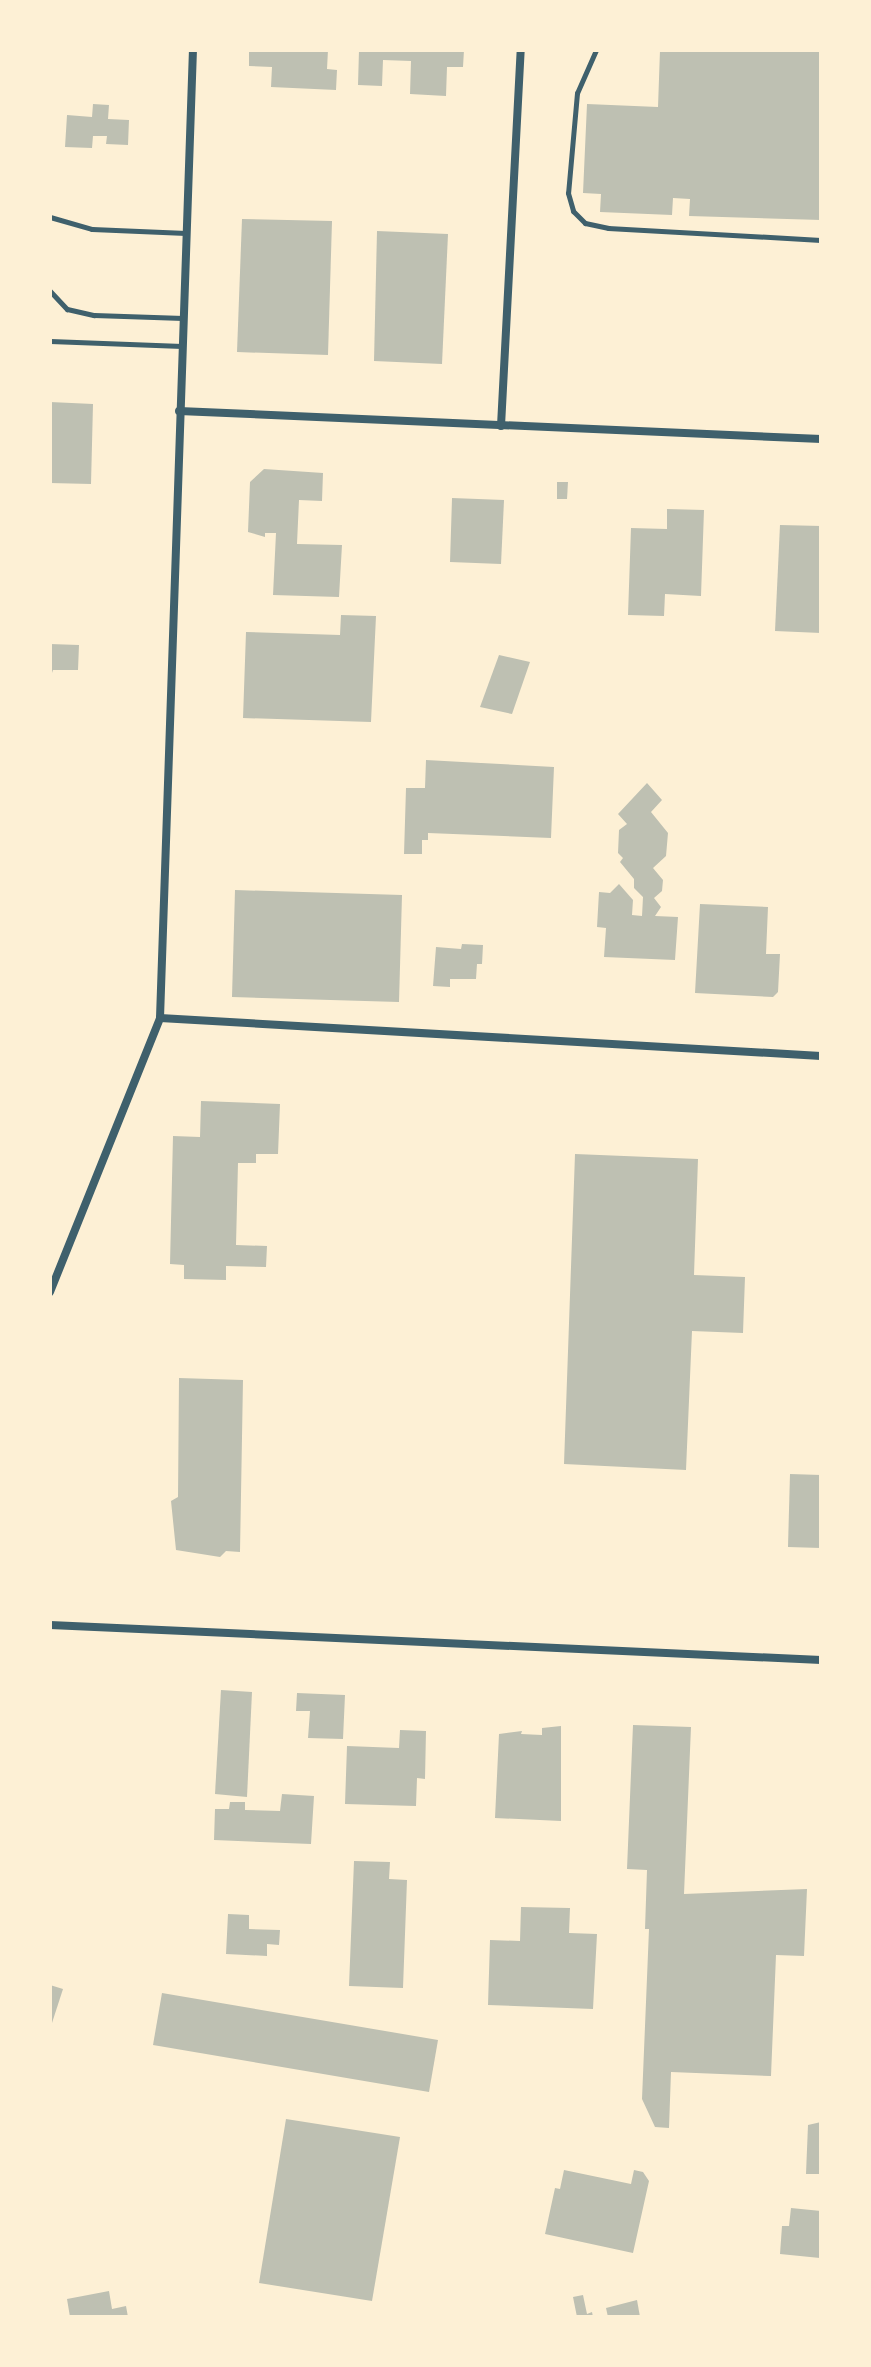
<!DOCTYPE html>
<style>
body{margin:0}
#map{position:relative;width:871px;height:2367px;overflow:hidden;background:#fdf0d5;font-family:"DejaVu Sans",sans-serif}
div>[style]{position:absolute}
.building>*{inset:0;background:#bec0b2}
.service>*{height:5px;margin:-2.5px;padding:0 2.5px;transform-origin:2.5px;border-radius:2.5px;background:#3f606c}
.minor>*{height:8px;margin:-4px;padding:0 4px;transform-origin:4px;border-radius:4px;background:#3f606c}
span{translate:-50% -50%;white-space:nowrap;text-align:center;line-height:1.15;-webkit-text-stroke:8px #fdf0d5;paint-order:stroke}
.frame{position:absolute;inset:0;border:52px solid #fdf0d5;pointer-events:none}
</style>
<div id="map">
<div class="building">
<div style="clip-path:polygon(249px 50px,328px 50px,327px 69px,337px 70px,336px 90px,271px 87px,272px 67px,249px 66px)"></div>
<div style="clip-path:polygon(359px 50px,464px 50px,463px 67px,447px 67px,446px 96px,410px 94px,411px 61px,383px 60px,382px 86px,358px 85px)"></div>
<div style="clip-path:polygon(660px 50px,821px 50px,821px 220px,689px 216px,690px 199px,673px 198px,672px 215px,600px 212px,601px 194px,583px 193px,587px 104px,658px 107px)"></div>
<div style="clip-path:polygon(93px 104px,109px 105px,108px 119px,129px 120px,128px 145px,106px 144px,107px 136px,93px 136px,92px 148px,65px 147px,67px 115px,92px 117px)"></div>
<div style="clip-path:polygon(242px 219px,332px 221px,328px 355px,237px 352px)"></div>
<div style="clip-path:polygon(377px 231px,448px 234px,442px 364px,374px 361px)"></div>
<div style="clip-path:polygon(50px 402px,93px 404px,91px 484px,50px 483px)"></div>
<div style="clip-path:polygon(264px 469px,323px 473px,322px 501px,299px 500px,297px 544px,342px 545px,339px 597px,273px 595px,276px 533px,265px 533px,265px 537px,248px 532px,250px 482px)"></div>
<div style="clip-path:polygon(557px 482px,568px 482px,567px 499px,557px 499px)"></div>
<div style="clip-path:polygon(452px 498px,504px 500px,501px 564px,450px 562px)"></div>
<div style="clip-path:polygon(667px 509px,704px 510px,701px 596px,665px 594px,664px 616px,628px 615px,631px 528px,667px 529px)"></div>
<div style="clip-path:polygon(780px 525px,821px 526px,821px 633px,775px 631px)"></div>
<div style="clip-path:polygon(341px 615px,376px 616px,371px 722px,243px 718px,246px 632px,340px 635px)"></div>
<div style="clip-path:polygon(50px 644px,79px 645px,78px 670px,53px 670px,50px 679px)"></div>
<div style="clip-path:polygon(499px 655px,530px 662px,512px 714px,480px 707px)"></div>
<div style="clip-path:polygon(426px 760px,554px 767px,551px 838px,428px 833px,428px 840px,422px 840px,422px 854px,404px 854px,406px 788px,425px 788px)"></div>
<div style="clip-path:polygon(647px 783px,662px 800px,651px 812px,668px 833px,666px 856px,653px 868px,663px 880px,662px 891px,654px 898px,661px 907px,655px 916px,678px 917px,675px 960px,604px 957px,606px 928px,597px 927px,599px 892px,610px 893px,619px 884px,633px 900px,632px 915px,642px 916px,643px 897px,634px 888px,634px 879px,620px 862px,623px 858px,618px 853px,619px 830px,627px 824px,618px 814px)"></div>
<div style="clip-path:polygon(235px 890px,402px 895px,399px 1002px,232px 997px)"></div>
<div style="clip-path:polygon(700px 904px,768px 907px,766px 954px,780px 954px,778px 992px,773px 997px,695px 993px)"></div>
<div style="clip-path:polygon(462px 944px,483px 945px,482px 964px,477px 964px,476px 979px,450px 979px,450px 987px,433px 986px,436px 947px,461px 949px)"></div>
<div style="clip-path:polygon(201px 1101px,280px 1104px,278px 1154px,256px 1154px,256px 1163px,238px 1163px,236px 1245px,267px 1246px,266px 1267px,226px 1266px,226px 1280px,184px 1279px,184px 1265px,170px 1264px,173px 1136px,200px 1137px)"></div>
<div style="clip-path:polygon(575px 1154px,698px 1159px,694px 1275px,745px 1277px,743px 1333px,692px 1331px,686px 1470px,564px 1464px)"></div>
<div style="clip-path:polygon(179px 1378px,243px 1380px,240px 1552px,226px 1551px,220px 1557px,176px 1550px,171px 1501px,178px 1497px)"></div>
<div style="clip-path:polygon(790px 1474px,821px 1475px,821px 1548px,788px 1547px)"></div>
<div style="clip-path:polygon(221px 1690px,252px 1692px,247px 1797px,215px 1794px)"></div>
<div style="clip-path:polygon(297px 1693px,345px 1695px,343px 1739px,308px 1738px,310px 1711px,296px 1711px)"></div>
<div style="clip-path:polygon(633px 1725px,691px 1727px,684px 1894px,807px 1889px,804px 1956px,776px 1955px,771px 2076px,671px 2072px,669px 2128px,655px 2127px,642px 2099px,649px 1929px,645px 1929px,647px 1870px,627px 1869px)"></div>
<div style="clip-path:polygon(561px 1726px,561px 1821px,495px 1818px,499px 1734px,522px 1731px,521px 1734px,542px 1735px,542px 1728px)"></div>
<div style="clip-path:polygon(400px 1730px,426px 1731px,425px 1779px,417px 1778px,416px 1806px,345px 1804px,347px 1746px,399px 1748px)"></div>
<div style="clip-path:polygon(282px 1794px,314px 1796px,311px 1844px,214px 1840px,215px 1809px,229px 1809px,230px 1802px,245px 1802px,245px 1810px,280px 1811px)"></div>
<div style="clip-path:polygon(354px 1861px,390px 1862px,389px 1879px,407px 1880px,403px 1988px,349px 1986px)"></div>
<div style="clip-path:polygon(521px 1907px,570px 1908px,569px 1933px,597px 1934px,593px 2009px,488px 2005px,490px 1940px,520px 1941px)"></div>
<div style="clip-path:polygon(228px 1914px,249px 1915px,249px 1929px,280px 1930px,279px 1945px,267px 1944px,267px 1956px,226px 1954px)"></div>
<div style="clip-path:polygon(50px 1985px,63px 1989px,51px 2026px,50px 2026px)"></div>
<div style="clip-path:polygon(162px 1993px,438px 2040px,429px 2092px,153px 2045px)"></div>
<div style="clip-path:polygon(286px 2119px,400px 2137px,372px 2301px,259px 2283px)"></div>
<div style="clip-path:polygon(821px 2122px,821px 2174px,806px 2174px,808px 2125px)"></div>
<div style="clip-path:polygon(564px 2170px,631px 2184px,634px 2170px,643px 2172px,649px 2181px,633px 2253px,545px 2234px,555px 2188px,560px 2189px)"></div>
<div style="clip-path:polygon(791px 2208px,821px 2211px,820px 2258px,780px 2254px,782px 2226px,789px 2226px)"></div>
<div style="clip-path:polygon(109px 2291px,112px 2309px,126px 2306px,128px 2317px,70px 2317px,67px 2299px)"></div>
<div style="clip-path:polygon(583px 2295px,587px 2314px,592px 2312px,593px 2317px,577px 2317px,573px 2297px)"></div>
<div style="clip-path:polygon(637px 2300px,640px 2317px,608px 2317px,606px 2308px)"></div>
</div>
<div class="service">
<div style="left:596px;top:50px;width:47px;rotate:113.8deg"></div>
<div style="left:577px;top:93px;width:100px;rotate:95.1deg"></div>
<div style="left:568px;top:193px;width:19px;rotate:74deg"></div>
<div style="left:573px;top:211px;width:17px;rotate:45deg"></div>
<div style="left:585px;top:223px;width:24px;rotate:12deg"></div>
<div style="left:608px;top:228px;width:213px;rotate:3.2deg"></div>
<div style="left:50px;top:217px;width:44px;rotate:15.9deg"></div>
<div style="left:92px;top:229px;width:94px;rotate:2.4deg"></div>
<div style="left:50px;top:291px;width:25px;rotate:47deg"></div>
<div style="left:67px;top:309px;width:28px;rotate:13deg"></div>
<div style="left:94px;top:315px;width:89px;rotate:1.9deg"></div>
<div style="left:50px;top:341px;width:132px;rotate:2.2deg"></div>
</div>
<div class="minor">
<div style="left:179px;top:411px;width:643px;rotate:2.5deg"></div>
<div style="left:501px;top:426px;width:377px;rotate:-87deg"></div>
<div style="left:160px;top:1018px;width:662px;rotate:3.29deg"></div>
<div style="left:50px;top:1292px;width:295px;rotate:-68.1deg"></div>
<div style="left:160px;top:1018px;width:969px;rotate:-88.05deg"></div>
<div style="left:50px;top:1625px;width:772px;rotate:2.6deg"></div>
</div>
<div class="frame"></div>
</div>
